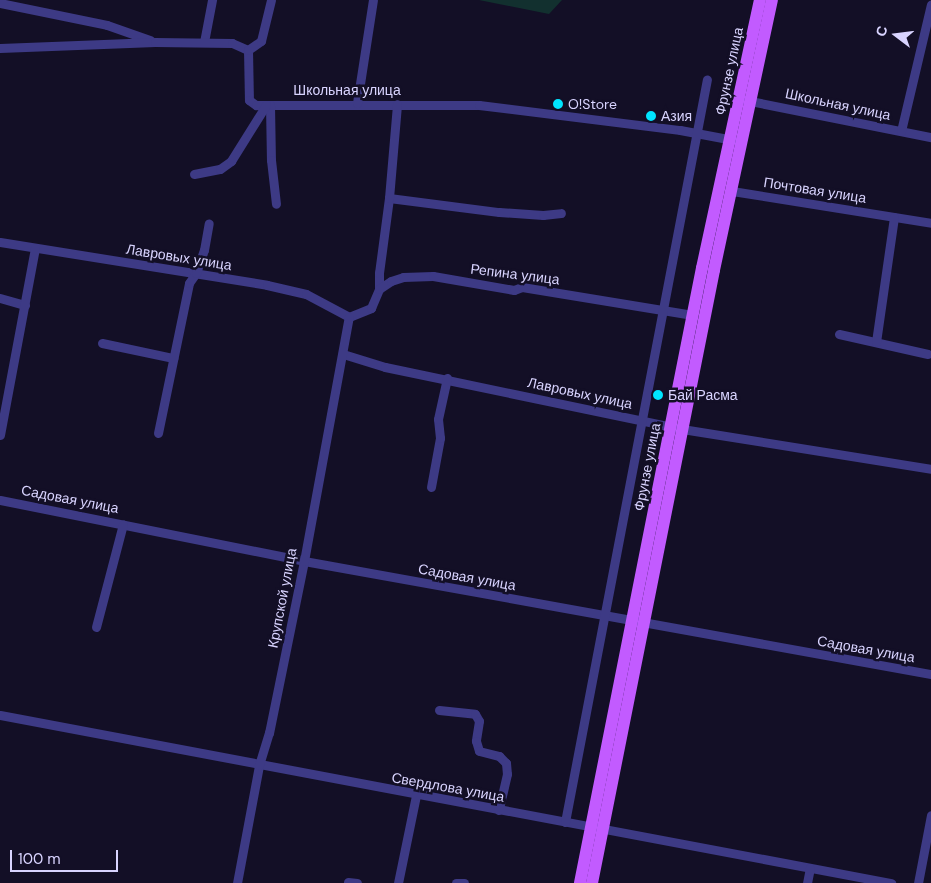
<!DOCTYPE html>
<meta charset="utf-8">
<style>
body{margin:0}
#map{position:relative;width:931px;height:883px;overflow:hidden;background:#130f26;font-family:"DM Sans",sans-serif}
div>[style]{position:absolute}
.green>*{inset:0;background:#12302f}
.street>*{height:9px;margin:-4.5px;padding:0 4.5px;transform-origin:4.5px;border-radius:4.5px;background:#3d3a85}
.primary>*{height:12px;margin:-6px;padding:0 6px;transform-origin:6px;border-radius:6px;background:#c25bff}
.dots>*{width:14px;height:14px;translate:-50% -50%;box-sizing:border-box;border:2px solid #130f26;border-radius:50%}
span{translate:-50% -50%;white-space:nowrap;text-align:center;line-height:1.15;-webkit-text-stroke:5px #130f26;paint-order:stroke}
.street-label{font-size:14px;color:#d9d4ff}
.poi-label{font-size:14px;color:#d9d4ff}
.left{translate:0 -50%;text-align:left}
.north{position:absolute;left:871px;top:10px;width:50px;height:50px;-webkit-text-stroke:4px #130f26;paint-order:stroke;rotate:285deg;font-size:14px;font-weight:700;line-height:20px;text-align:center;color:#d9d4ff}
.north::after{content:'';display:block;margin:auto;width:18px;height:22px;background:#d9d4ff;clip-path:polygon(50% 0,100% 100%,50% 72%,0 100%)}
.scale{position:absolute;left:10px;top:850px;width:108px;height:22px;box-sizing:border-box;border:2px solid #d9d4ff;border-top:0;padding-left:6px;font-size:15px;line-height:18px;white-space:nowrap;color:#d9d4ff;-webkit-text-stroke:4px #130f26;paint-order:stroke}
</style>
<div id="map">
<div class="green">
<div style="clip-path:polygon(479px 0,562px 0,549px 14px)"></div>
</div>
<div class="street">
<div style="left:0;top:3px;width:109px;rotate:11.6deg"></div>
<div style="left:107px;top:25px;width:46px;rotate:19.2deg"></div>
<div style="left:204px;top:42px;width:43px;rotate:-79.2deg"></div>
<div style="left:0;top:48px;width:155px;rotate:-2.2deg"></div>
<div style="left:155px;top:42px;width:77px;rotate:0.7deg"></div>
<div style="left:232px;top:43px;width:17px;rotate:24deg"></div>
<div style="left:248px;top:50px;width:50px;rotate:88.9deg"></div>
<div style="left:249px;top:100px;width:9px;rotate:36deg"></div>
<div style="left:256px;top:105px;width:223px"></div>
<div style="left:479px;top:105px;width:203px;rotate:7.1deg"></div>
<div style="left:680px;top:130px;width:54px;rotate:10.7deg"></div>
<div style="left:248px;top:50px;width:16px;rotate:-35deg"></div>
<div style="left:261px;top:41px;width:42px;rotate:-76.3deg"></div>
<div style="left:745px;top:100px;width:190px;rotate:11.3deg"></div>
<div style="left:357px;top:103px;width:104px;rotate:-81.2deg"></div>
<div style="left:270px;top:105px;width:55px;rotate:89deg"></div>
<div style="left:271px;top:160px;width:44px;rotate:83.5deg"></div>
<div style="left:901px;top:131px;width:130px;rotate:-76.7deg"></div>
<div style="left:194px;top:174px;width:26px;rotate:-11deg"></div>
<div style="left:220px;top:169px;width:14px;rotate:-36deg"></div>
<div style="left:231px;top:161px;width:66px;rotate:-58deg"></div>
<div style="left:732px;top:191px;width:202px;rotate:9.1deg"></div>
<div style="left:389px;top:198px;width:111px;rotate:7.3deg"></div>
<div style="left:499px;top:212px;width:44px;rotate:3.9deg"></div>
<div style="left:543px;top:215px;width:18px;rotate:-6deg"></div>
<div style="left:0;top:242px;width:270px;rotate:9.1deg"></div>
<div style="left:267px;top:285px;width:40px;rotate:13deg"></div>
<div style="left:306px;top:294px;width:49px;rotate:28.1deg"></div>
<div style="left:379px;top:289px;width:16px;rotate:-90deg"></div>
<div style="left:379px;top:273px;width:76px;rotate:-82.4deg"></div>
<div style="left:389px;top:198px;width:94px;rotate:-85.1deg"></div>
<div style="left:0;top:298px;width:26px;rotate:16deg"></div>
<div style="left:349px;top:317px;width:24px;rotate:-22deg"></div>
<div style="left:371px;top:308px;width:21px;rotate:-67deg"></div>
<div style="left:379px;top:289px;width:14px;rotate:-34deg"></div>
<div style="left:391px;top:281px;width:13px;rotate:-18deg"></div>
<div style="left:403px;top:277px;width:30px;rotate:-2deg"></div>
<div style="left:433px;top:276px;width:82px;rotate:9.8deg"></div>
<div style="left:514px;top:290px;width:9px;rotate:-21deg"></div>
<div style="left:522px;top:287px;width:173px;rotate:9.3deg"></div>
<div style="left:839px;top:334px;width:91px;rotate:12.7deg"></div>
<div style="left:876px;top:342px;width:126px;rotate:-81.8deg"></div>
<div style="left:102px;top:343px;width:73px;rotate:11.9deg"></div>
<div style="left:343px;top:354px;width:44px;rotate:17.2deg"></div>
<div style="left:385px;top:367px;width:303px;rotate:11.8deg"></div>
<div style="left:682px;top:429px;width:252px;rotate:9.1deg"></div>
<div style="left:158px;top:433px;width:153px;rotate:-78.3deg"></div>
<div style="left:189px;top:283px;width:12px;rotate:-55deg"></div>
<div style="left:196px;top:273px;width:24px;rotate:-71deg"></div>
<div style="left:204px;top:250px;width:27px;rotate:-80deg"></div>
<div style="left:0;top:435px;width:190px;rotate:-79.4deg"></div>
<div style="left:431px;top:487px;width:50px;rotate:-79.6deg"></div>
<div style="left:440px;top:438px;width:19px;rotate:-96deg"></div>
<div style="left:438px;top:419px;width:42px;rotate:-77.6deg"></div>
<div style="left:0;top:500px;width:310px;rotate:11.3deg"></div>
<div style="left:304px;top:561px;width:637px;rotate:10.22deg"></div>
<div style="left:96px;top:627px;width:106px;rotate:-75.3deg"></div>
<div style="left:439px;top:710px;width:36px;rotate:6deg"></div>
<div style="left:475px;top:714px;width:8px;rotate:60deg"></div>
<div style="left:479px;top:721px;width:20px;rotate:99deg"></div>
<div style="left:476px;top:741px;width:10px;rotate:73deg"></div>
<div style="left:479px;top:751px;width:21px;rotate:14deg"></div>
<div style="left:499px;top:756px;width:10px;rotate:45deg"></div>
<div style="left:506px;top:763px;width:11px;rotate:85deg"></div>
<div style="left:507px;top:774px;width:37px;rotate:103deg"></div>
<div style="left:0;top:715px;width:907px;rotate:10.68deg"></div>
<div style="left:565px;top:822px;width:756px;rotate:-79.18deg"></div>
<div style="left:348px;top:882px;width:9px;rotate:6deg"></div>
<div style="left:237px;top:883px;width:120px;rotate:-79.4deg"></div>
<div style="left:259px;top:765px;width:34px;rotate:-73deg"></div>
<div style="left:269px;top:733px;width:176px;rotate:-78.5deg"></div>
<div style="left:304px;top:561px;width:248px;rotate:-79.6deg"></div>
<div style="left:398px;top:883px;width:90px;rotate:-78.4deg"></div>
<div style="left:456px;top:883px;width:8px"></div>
<div style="left:807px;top:883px;width:15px;rotate:-79deg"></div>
<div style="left:918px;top:883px;width:69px;rotate:-79.2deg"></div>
</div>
<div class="primary">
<div style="left:580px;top:883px;width:627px;rotate:-78.78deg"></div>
<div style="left:702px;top:268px;width:274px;rotate:-77.8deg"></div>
<div style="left:592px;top:883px;width:625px;rotate:-78.74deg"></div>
<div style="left:714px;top:270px;width:276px;rotate:-77.9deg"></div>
</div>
<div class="dots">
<div style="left:558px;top:104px;background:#00e5ff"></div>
<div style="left:651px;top:116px;background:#00e5ff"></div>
<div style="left:658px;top:395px;background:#00e5ff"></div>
</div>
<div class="street-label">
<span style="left:729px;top:71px;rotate:-78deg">Фрунзе улица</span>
<span style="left:347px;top:90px">Школьная улица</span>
<span style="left:838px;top:104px;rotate:12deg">Школьная улица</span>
<span style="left:815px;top:190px;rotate:9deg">Почтовая улица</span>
<span style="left:179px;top:257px;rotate:9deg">Лавровых улица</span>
<span style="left:515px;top:274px;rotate:7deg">Репина улица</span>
<span style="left:580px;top:393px;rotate:12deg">Лавровых улица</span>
<span style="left:647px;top:467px;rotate:-79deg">Фрунзе улица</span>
<span style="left:70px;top:499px;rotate:11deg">Садовая улица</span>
<span style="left:467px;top:577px;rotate:10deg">Садовая улица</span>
<span style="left:282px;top:598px;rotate:-79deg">Крупской улица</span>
<span style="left:866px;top:649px;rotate:10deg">Садовая улица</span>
<span style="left:448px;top:787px;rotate:10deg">Свердлова улица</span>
</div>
<div class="poi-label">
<span class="left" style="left:568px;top:104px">O!Store</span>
<span class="left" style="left:661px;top:116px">Азия</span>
<span class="left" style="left:668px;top:395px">Бай Расма</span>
</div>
<div class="north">С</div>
<div class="scale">100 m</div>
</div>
